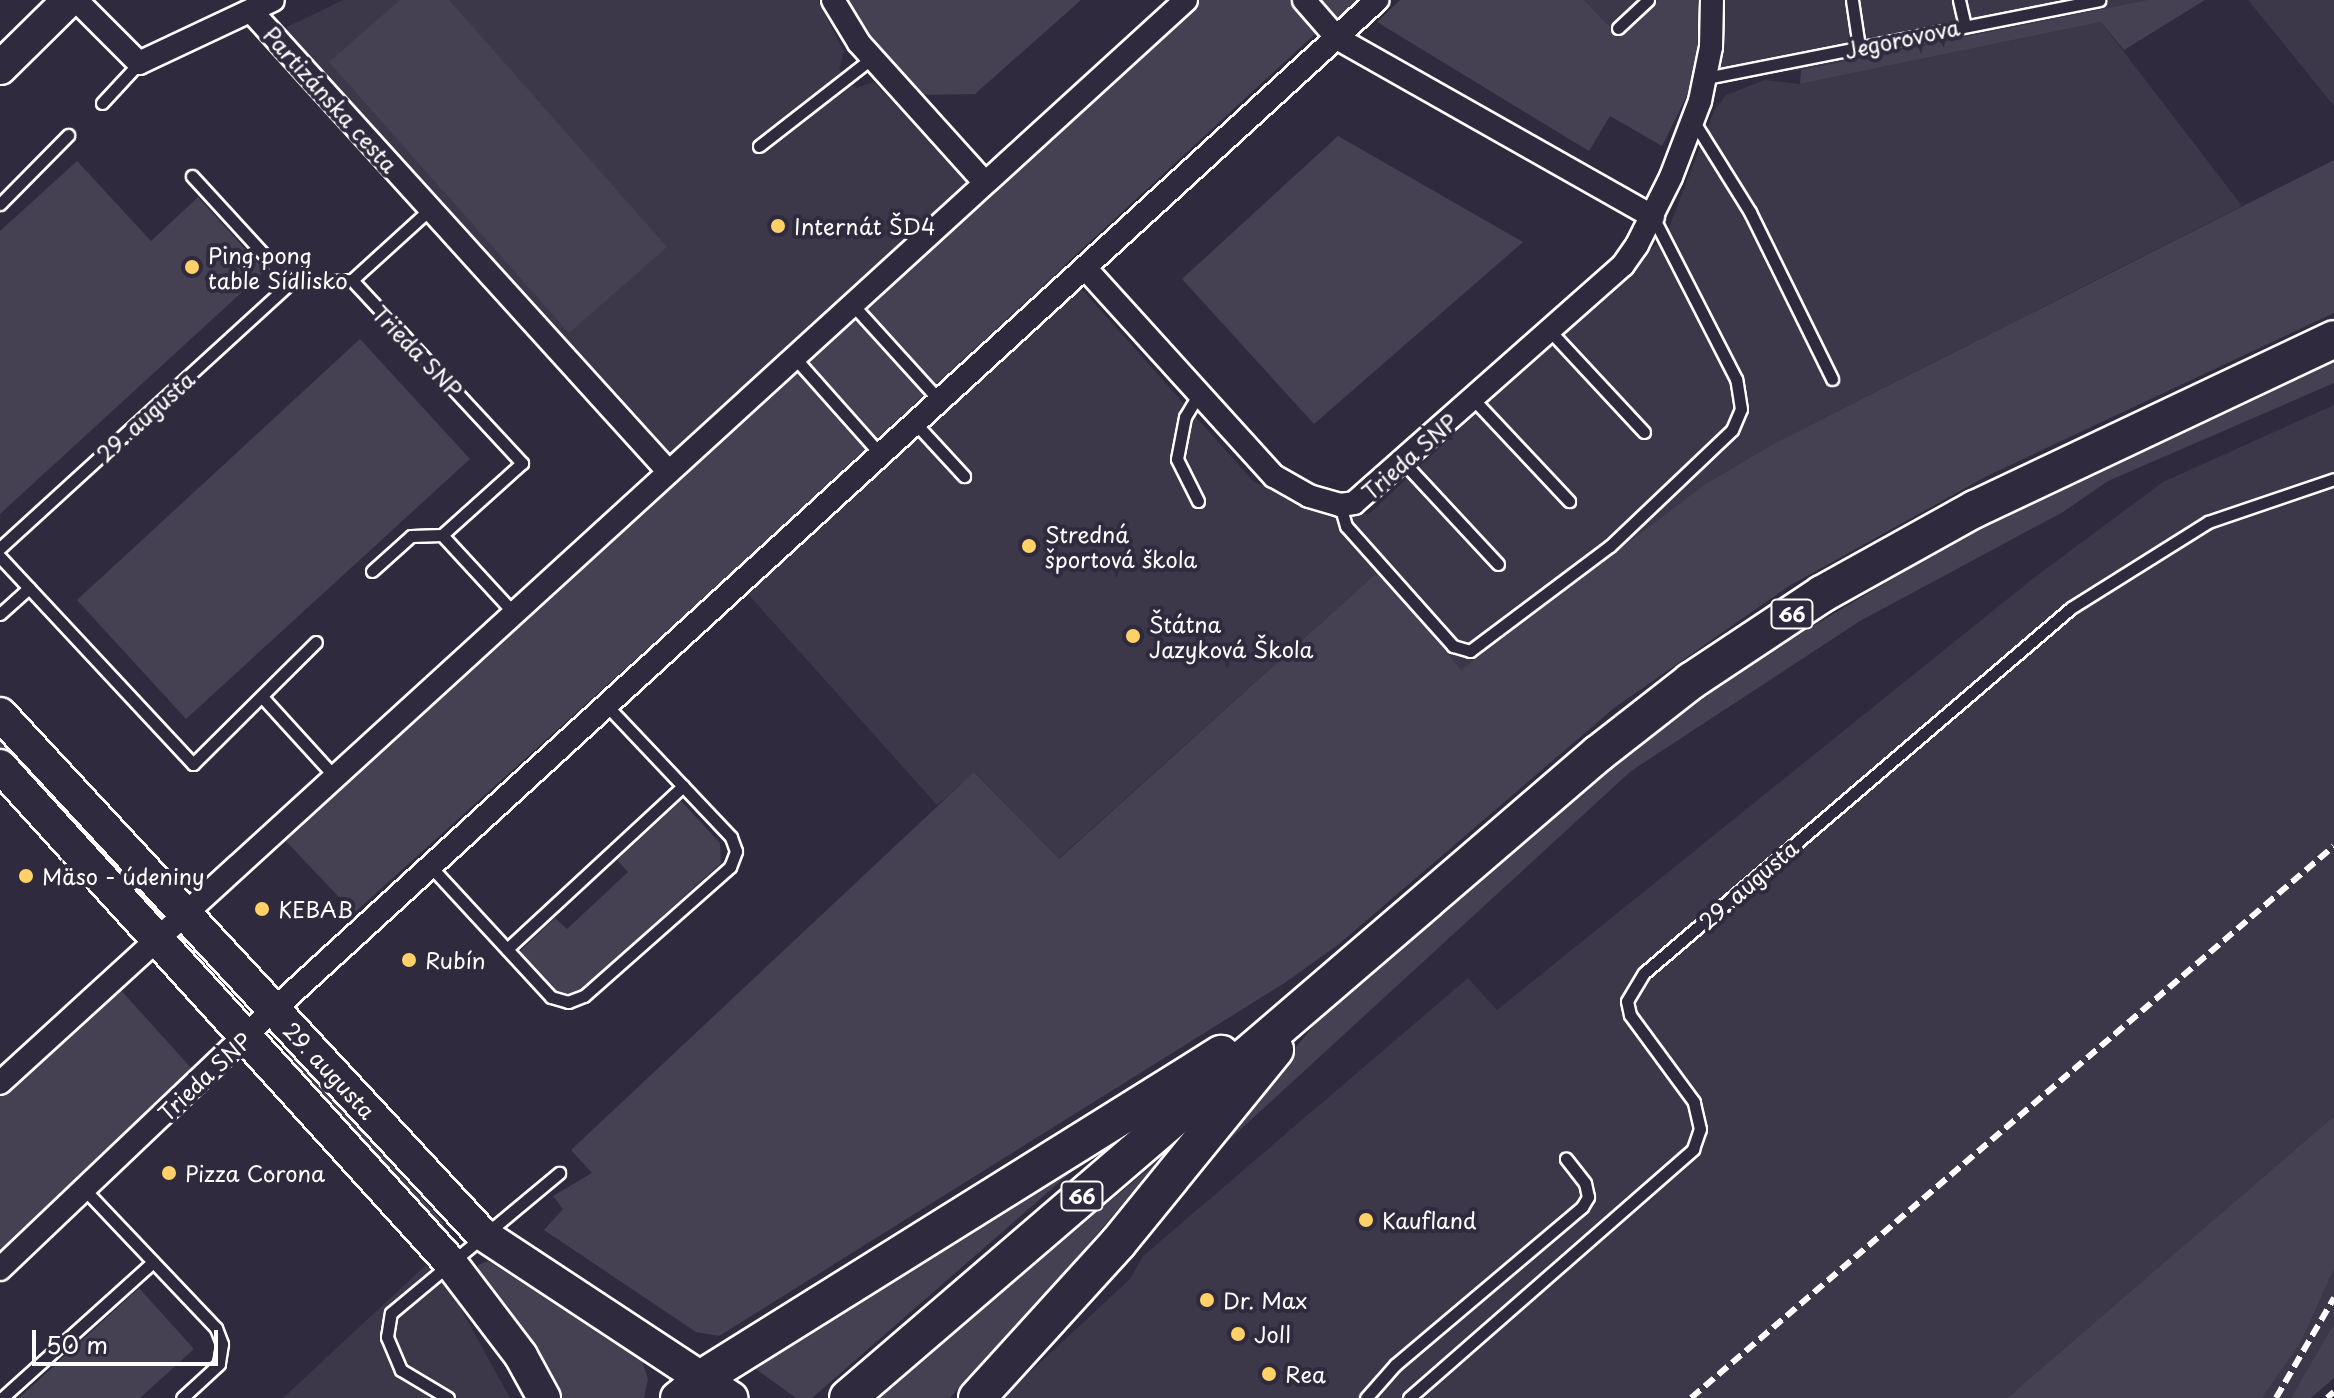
<!DOCTYPE html>
<meta charset="utf-8">
<style>
body{margin:0}
#map{position:relative;width:2334px;height:1398px;overflow:hidden;background:#2f2a3d;font-family:"Playpen Sans",sans-serif}
div>[style]{position:absolute}
.built>*{inset:0;background:#3c3749}
.green>*{inset:0;background:#464152}
.roads{filter:drop-shadow(2px 0 #fff) drop-shadow(-2px 0 #fff) drop-shadow(0 2px #fff) drop-shadow(0 -2px #fff)}
.lane>*{height:11px;margin:-5.5px;padding:0 5.5px;transform-origin:5.5px;border-radius:5.5px;background:#2f2a3d}
.street>*{height:22px;margin:-11px;padding:0 11px;transform-origin:11px;border-radius:11px;background:#2f2a3d}
.secondary>*{height:32px;margin:-16px;padding:0 16px;transform-origin:16px;border-radius:16px;background:#2f2a3d}
.primary>*{height:36px;margin:-18px;padding:0 18px;transform-origin:18px;border-radius:18px;background:#2f2a3d}
.rail>*{height:6px;margin-top:-3px;transform-origin:0;background:repeating-linear-gradient(90deg,#fff 0 12px,transparent 0 18px)}
.dots>*{width:22px;height:22px;translate:-50% -50%;box-sizing:border-box;border:4px solid #2f2a3d;border-radius:50%}
span{translate:-50% -50%;white-space:nowrap;text-align:center;line-height:1.15;-webkit-text-stroke:8px #2f2a3d;paint-order:stroke}
.shield-label span{padding:2px 6px;background:#2f2a3d;border:2px solid;border-radius:6px;-webkit-text-stroke-width:0}
.shield-label{font-size:20px;color:#fff;font-weight:700}
.street-label{font-size:22px;color:#fff}
.poi-label{font-size:22px;color:#fff}
.left{translate:0 -50%;text-align:left}
.scale{position:absolute;left:32px;top:1330px;width:186px;height:36px;box-sizing:border-box;border:4px solid #fff;border-top:0;padding-left:10px;font-size:24px;line-height:28px;white-space:nowrap;color:#fff;-webkit-text-stroke:6px #2f2a3d;paint-order:stroke}
</style>
<div id="map">
<div class="built">
<div style="clip-path:polygon(343px 0,818px 0,844px 52px,839px 69px,856px 88px,874px 82px,980px 197px,682px 468px,286px 39px,287px 27px)"></div>
<div style="clip-path:polygon(1584px 0,1658px 0,1619px 36px)"></div>
<div style="clip-path:polygon(1698px 0,2147px 0,1801px 70px,1697px 75px)"></div>
<div style="clip-path:polygon(2248px 0,2334px 0,2334px 106px)"></div>
<div style="clip-path:polygon(2101px 22px,2242px 206px,1773px 444px,1704px 485px,1461px 671px,1379px 571px,1058px 859px,975px 772px,937px 805px,730px 574px,1062px 267px,1254px 482px,1320px 510px,1355px 516px,1370px 513px,1666px 235px,1714px 111px,1726px 95px,1765px 80px,1800px 84px)"></div>
<div style="clip-path:polygon(2334px 405px,2334px 1116px,2007px 1398px,1002px 1398px,1130px 1279px,1143px 1256px,1468px 978px,1497px 1010px,2031px 580px,2163px 482px)"></div>
<div style="clip-path:polygon(428px 1263px,448px 1285px,510px 1398px,283px 1398px)"></div>
<div style="clip-path:polygon(2334px 1269px,2334px 1324px,2324px 1346px,2291px 1398px,2262px 1398px,2301px 1342px)"></div>
</div>
<div class="green">
<div style="clip-path:polygon(400px 0,449px 0,667px 247px,569px 333px,329px 62px)"></div>
<div style="clip-path:polygon(848px 0,1081px 0,975px 94px,917px 95px,863px 29px)"></div>
<div style="clip-path:polygon(1198px 0,1363px 0,1343px 19px,1316px 33px,730px 574px,354px 913px,282px 837px)"></div>
<div style="clip-path:polygon(1400px 0,1584px 0,1619px 36px,1658px 0,1698px 0,1697px 75px,1662px 146px,1610px 116px,1589px 151px,1377px 22px)"></div>
<div style="clip-path:polygon(2147px 0,2205px 0,2124px 50px,2101px 22px,1800px 84px,1801px 70px)"></div>
<div style="clip-path:polygon(1338px 136px,1523px 242px,1314px 424px,1182px 279px)"></div>
<div style="clip-path:polygon(2334px 160px,2334px 313px,1987px 476px,1789px 586px,1614px 708px,1339px 944px,1286px 982px,719px 1336px,696px 1332px,544px 1230px,563px 1209px,553px 1196px,592px 1173px,571px 1150px,974px 772px,1059px 859px,1379px 571px,1461px 670px,1704px 485px,1773px 444px)"></div>
<div style="clip-path:polygon(77px 161px,151px 241px,198px 197px,265px 271px,0 514px,0 231px)"></div>
<div style="clip-path:polygon(360px 339px,470px 459px,186px 719px,77px 600px)"></div>
<div style="clip-path:polygon(2334px 361px,2334px 383px,2108px 481px,2063px 512px,1860px 621px,1631px 771px,1180px 1185px,1322px 1016px,1602px 775px,1746px 666px,1959px 539px)"></div>
<div style="clip-path:polygon(0 734px,138px 885px,131px 891px,0 747px)"></div>
<div style="clip-path:polygon(681px 801px,720px 843px,721px 863px,582px 989px,569px 994px,556px 991px,520px 951px,555px 918px,567px 929px,628px 872px,617px 860px)"></div>
<div style="clip-path:polygon(118px 987px,193px 1070px,164px 1097px,172px 1106px,0 1269px,0 1083px)"></div>
<div style="clip-path:polygon(290px 1053px,443px 1222px,444px 1228px,440px 1229px,285px 1058px)"></div>
<div style="clip-path:polygon(2334px 1116px,2334px 1269px,2301px 1342px,2262px 1398px,2007px 1398px)"></div>
<div style="clip-path:polygon(1126px 1124px,812px 1398px,796px 1398px,746px 1362px)"></div>
<div style="clip-path:polygon(1160px 1159px,967px 1389px,961px 1385px,950px 1398px,877px 1398px)"></div>
<div style="clip-path:polygon(488px 1261px,641px 1358px,648px 1379px,644px 1398px,560px 1398px,529px 1342px,477px 1274px,478px 1265px)"></div>
<div style="clip-path:polygon(139px 1288px,194px 1349px,140px 1398px,19px 1398px)"></div>
<div style="clip-path:polygon(2334px 1324px,2334px 1378px,2311px 1398px,2291px 1398px)"></div>
</div>
<div class="roads">
<div class="lane">
<div style="left:1852px;top:0;width:48px;rotate:81.5deg"></div>
<div style="left:1959px;top:0;width:26px;rotate:77deg"></div>
<div style="left:1618px;top:28px;width:41px;rotate:-43deg"></div>
<div style="left:1706px;top:78px;width:401px;rotate:-11.2deg"></div>
<div style="left:102px;top:103px;width:54px;rotate:-47.2deg"></div>
<div style="left:1694px;top:122px;width:106px;rotate:58.1deg"></div>
<div style="left:1750px;top:212px;width:186px;rotate:63.8deg"></div>
<div style="left:759px;top:146px;width:143px;rotate:-37.9deg"></div>
<div style="left:192px;top:176px;width:145px;rotate:47.5deg"></div>
<div style="left:0;top:204px;width:97px;rotate:-45.4deg"></div>
<div style="left:352px;top:280px;width:250px;rotate:47.1deg"></div>
<div style="left:522px;top:463px;width:108px;rotate:138deg"></div>
<div style="left:352px;top:280px;width:105px;rotate:-42.3deg"></div>
<div style="left:290px;top:283px;width:62px;rotate:-2.8deg"></div>
<div style="left:852px;top:304px;width:131px;rotate:47.8deg"></div>
<div style="left:1550px;top:331px;width:138px;rotate:47.1deg"></div>
<div style="left:794px;top:357px;width:131px;rotate:48.4deg"></div>
<div style="left:1474px;top:400px;width:139px;rotate:46.8deg"></div>
<div style="left:916px;top:424px;width:71px;rotate:47.3deg"></div>
<div style="left:1404px;top:463px;width:138px;rotate:47.1deg"></div>
<div style="left:1198px;top:501px;width:47px;rotate:-116.6deg"></div>
<div style="left:1177px;top:459px;width:43px;rotate:-79.2deg"></div>
<div style="left:1185px;top:417px;width:27px;rotate:-59deg"></div>
<div style="left:1340px;top:505px;width:22px;rotate:74deg"></div>
<div style="left:1346px;top:526px;width:161px;rotate:48.3deg"></div>
<div style="left:1453px;top:646px;width:18px;rotate:16deg"></div>
<div style="left:1470px;top:651px;width:175px;rotate:-36.9deg"></div>
<div style="left:1610px;top:546px;width:168px;rotate:-43.6deg"></div>
<div style="left:1732px;top:430px;width:23px;rotate:-67deg"></div>
<div style="left:1741px;top:409px;width:30px;rotate:-99deg"></div>
<div style="left:1736px;top:379px;width:182px;rotate:-117.1deg"></div>
<div style="left:442px;top:535px;width:106px;rotate:47.3deg"></div>
<div style="left:0;top:548px;width:393px;rotate:-42.4deg"></div>
<div style="left:0;top:557px;width:283px;rotate:47deg"></div>
<div style="left:193px;top:764px;width:173px;rotate:-44.8deg"></div>
<div style="left:372px;top:571px;width:52px;rotate:-41.9deg"></div>
<div style="left:411px;top:536px;width:31px;rotate:-2deg"></div>
<div style="left:0;top:614px;width:39px;rotate:-42deg"></div>
<div style="left:264px;top:699px;width:104px;rotate:47.7deg"></div>
<div style="left:431px;top:867px;width:177px;rotate:47.3deg"></div>
<div style="left:551px;top:997px;width:18px;rotate:16deg"></div>
<div style="left:568px;top:1002px;width:17px;rotate:-21deg"></div>
<div style="left:584px;top:996px;width:195px;rotate:-41.5deg"></div>
<div style="left:730px;top:867px;width:17px;rotate:-69deg"></div>
<div style="left:736px;top:851px;width:15px;rotate:-110deg"></div>
<div style="left:731px;top:837px;width:180px;rotate:-133.4deg"></div>
<div style="left:507px;top:949px;width:240px;rotate:-42.8deg"></div>
<div style="left:84px;top:1189px;width:192px;rotate:46.5deg"></div>
<div style="left:216px;top:1328px;width:17px;rotate:69deg"></div>
<div style="left:222px;top:1344px;width:20px;rotate:99deg"></div>
<div style="left:219px;top:1364px;width:50px;rotate:137.4deg"></div>
<div style="left:2px;top:1398px;width:203px;rotate:-42deg"></div>
<div style="left:448px;top:1398px;width:55px;rotate:-149.2deg"></div>
<div style="left:401px;top:1370px;width:36px;rotate:-113deg"></div>
<div style="left:387px;top:1337px;width:24px;rotate:-81deg"></div>
<div style="left:391px;top:1313px;width:219px;rotate:-39.8deg"></div>
<div style="left:1366px;top:1398px;width:44px;rotate:-48.7deg"></div>
<div style="left:1395px;top:1365px;width:245px;rotate:-40.2deg"></div>
<div style="left:1582px;top:1207px;width:12px;rotate:-59deg"></div>
<div style="left:1588px;top:1197px;width:14px;rotate:-102deg"></div>
<div style="left:1585px;top:1183px;width:31px;rotate:-128deg"></div>
<div style="left:1409px;top:1398px;width:378px;rotate:-41.2deg"></div>
<div style="left:1693px;top:1149px;width:21px;rotate:-71deg"></div>
<div style="left:1700px;top:1129px;width:28px;rotate:-103deg"></div>
<div style="left:1694px;top:1102px;width:108px;rotate:-126.3deg"></div>
<div style="left:1630px;top:1015px;width:14px;rotate:-102deg"></div>
<div style="left:1627px;top:1001px;width:33px;rotate:-59deg"></div>
<div style="left:1644px;top:973px;width:562px;rotate:-40.52deg"></div>
<div style="left:2071px;top:608px;width:162px;rotate:-32.1deg"></div>
<div style="left:2208px;top:522px;width:133px;rotate:-18.8deg"></div>
</div>
<div class="street">
<div style="left:76px;top:0;width:89px;rotate:45deg"></div>
<div style="left:139px;top:63px;width:148px;rotate:-25.2deg"></div>
<div style="left:833px;top:0;width:50px;rotate:58.8deg"></div>
<div style="left:859px;top:43px;width:187px;rotate:48deg"></div>
<div style="left:1304px;top:0;width:50px;rotate:49deg"></div>
<div style="left:1337px;top:38px;width:363px;rotate:29.5deg"></div>
<div style="left:251px;top:11px;width:622px;rotate:47.8deg"></div>
<div style="left:1086px;top:269px;width:280px;rotate:47.8deg"></div>
<div style="left:1274px;top:476px;width:40px;rotate:29.7deg"></div>
<div style="left:1309px;top:496px;width:32px;rotate:16deg"></div>
<div style="left:1340px;top:505px;width:14px;rotate:-8deg"></div>
<div style="left:1354px;top:503px;width:359px;rotate:-41.5deg"></div>
<div style="left:1623px;top:265px;width:24px;rotate:-55deg"></div>
<div style="left:1637px;top:245px;width:76px;rotate:-63.4deg"></div>
<div style="left:1671px;top:177px;width:81px;rotate:-69.1deg"></div>
<div style="left:1700px;top:101px;width:55px;rotate:-78.5deg"></div>
<div style="left:1711px;top:47px;width:47px;rotate:-88.8deg"></div>
<div style="left:0;top:1083px;width:1606px;rotate:-42.4deg"></div>
<div style="left:0;top:1269px;width:338px;rotate:-43.6deg"></div>
<div style="left:245px;top:1036px;width:1535px;rotate:-42.46deg"></div>
</div>
<div class="secondary">
<div style="left:0;top:68px;width:97px;rotate:-44.6deg"></div>
<div style="left:0;top:714px;width:708px;rotate:47.18deg"></div>
<div style="left:481px;top:1233px;width:300px;rotate:33.4deg"></div>
<div style="left:0;top:766px;width:668px;rotate:47.79deg"></div>
<div style="left:449px;top:1261px;width:119px;rotate:52.8deg"></div>
<div style="left:521px;top:1356px;width:48px;rotate:61.3deg"></div>
<div style="left:677px;top:1398px;width:32px;rotate:-39deg"></div>
</div>
<div class="primary">
<div style="left:702px;top:1378px;width:612px;rotate:-31.98deg"></div>
<div style="left:848px;top:1398px;width:990px;rotate:-40.66deg"></div>
<div style="left:1599px;top:753px;width:117px;rotate:-38deg"></div>
<div style="left:1691px;top:681px;width:157px;rotate:-33.6deg"></div>
<div style="left:1822px;top:594px;width:175px;rotate:-29.1deg"></div>
<div style="left:1975px;top:509px;width:397px;rotate:-25.3deg"></div>
<div style="left:977px;top:1398px;width:210px;rotate:-47.7deg"></div>
<div style="left:1118px;top:1243px;width:249px;rotate:-50.9deg"></div>
</div>
</div>
<div class="rail">
<div style="left:1691px;top:1398px;width:847px;rotate:-40.65deg"></div>
<div style="left:2276px;top:1398px;width:116px;rotate:-59.9deg"></div>
<div style="left:2327px;top:1398px;width:9px;rotate:-41deg"></div>
</div>
<div class="dots">
<div style="left:778px;top:226px;background:#ffd166"></div>
<div style="left:192px;top:267px;background:#ffd166"></div>
<div style="left:1029px;top:546px;background:#ffd166"></div>
<div style="left:1133px;top:636px;background:#ffd166"></div>
<div style="left:26px;top:876px;background:#ffd166"></div>
<div style="left:262px;top:909px;background:#ffd166"></div>
<div style="left:409px;top:960px;background:#ffd166"></div>
<div style="left:169px;top:1173px;background:#ffd166"></div>
<div style="left:1366px;top:1220px;background:#ffd166"></div>
<div style="left:1207px;top:1300px;background:#ffd166"></div>
<div style="left:1238px;top:1334px;background:#ffd166"></div>
<div style="left:1269px;top:1374px;background:#ffd166"></div>
</div>
<div class="shield-label">
<span style="left:1792px;top:614px">66</span>
<span style="left:1082px;top:1196px">66</span>
</div>
<div class="street-label">
<span style="left:1902px;top:38px;rotate:-12deg">Jegorovova</span>
<span style="left:331px;top:99px;rotate:48deg">Partizánska cesta</span>
<span style="left:418px;top:351px;rotate:46deg">Trieda SNP</span>
<span style="left:145px;top:416px;rotate:-42deg">29. augusta</span>
<span style="left:1409px;top:456px;rotate:-41deg">Trieda SNP</span>
<span style="left:1748px;top:884px;rotate:-41deg">29. augusta</span>
<span style="left:330px;top:1070px;rotate:47deg">29. augusta</span>
<span style="left:204px;top:1076px;rotate:-43deg">Trieda SNP</span>
</div>
<div class="poi-label">
<span class="left" style="left:794px;top:226px">Internát ŠD4</span>
<span class="left" style="left:208px;top:267px">Ping pong<br>table Sídlisko</span>
<span class="left" style="left:1045px;top:546px">Stredná<br>športová škola</span>
<span class="left" style="left:1149px;top:636px">Štátna<br>Jazyková Škola</span>
<span class="left" style="left:42px;top:876px">Mäso - údeniny</span>
<span class="left" style="left:278px;top:909px">KEBAB</span>
<span class="left" style="left:425px;top:960px">Rubín</span>
<span class="left" style="left:185px;top:1173px">Pizza Corona</span>
<span class="left" style="left:1382px;top:1220px">Kaufland</span>
<span class="left" style="left:1223px;top:1300px">Dr. Max</span>
<span class="left" style="left:1254px;top:1334px">Joll</span>
<span class="left" style="left:1285px;top:1374px">Rea</span>
</div>
<div class="scale">50 m</div>
</div>
